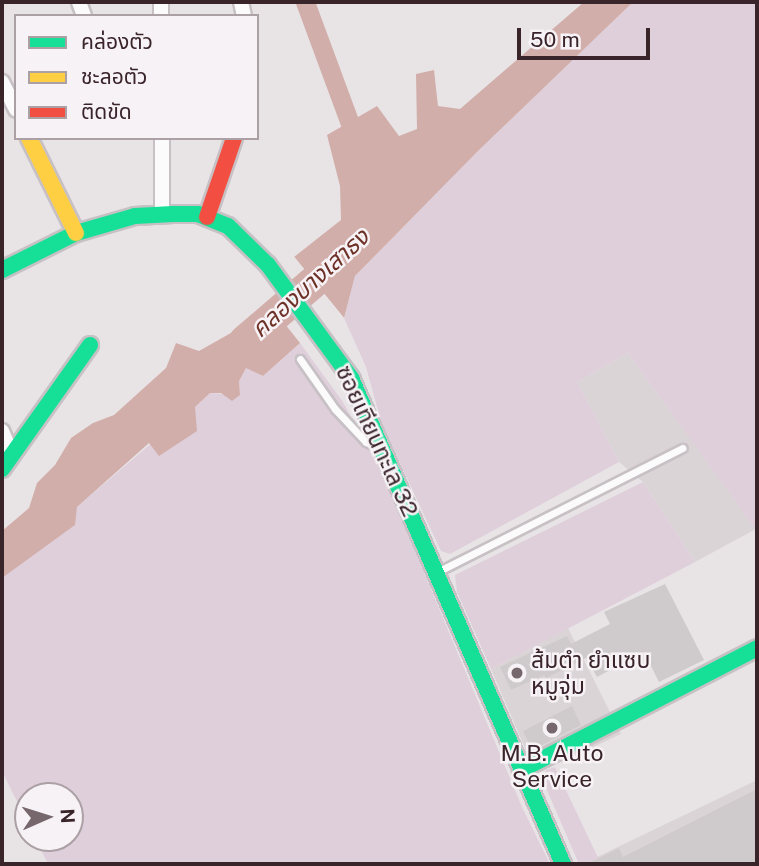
<!DOCTYPE html>
<meta charset="utf-8">
<style>
body{margin:0}
#map{position:relative;width:759px;height:866px;overflow:hidden;background:#e8e4e6;font-family:"Public Sans","Noto Sans Thai",sans-serif}
div>[style]{position:absolute}
.built>*{inset:0;background:#dbd4d7}
.green>*{inset:0;background:#dfcfdb}
.water>*{inset:0;background:#d2aeaa}
.pier>*{inset:0;background:#e8e4e6}
.canal>*{height:19px;margin:-9.5px;padding:0 9.5px;transform-origin:9.5px;border-radius:9.5px;background:#d2aeaa}
.river>*{height:32px;margin:-16px;padding:0 16px;transform-origin:16px;border-radius:16px;background:#d2aeaa}
.building>*{inset:0;background:#cfcacc}
.roads{filter:drop-shadow(2px 0 #c7c0c4) drop-shadow(-2px 0 #c7c0c4) drop-shadow(0 2px #c7c0c4) drop-shadow(0 -2px #c7c0c4)}
.lane>*{height:7px;margin:-3.5px;padding:0 3.5px;transform-origin:3.5px;border-radius:3.5px;background:#fcfbfb}
.street>*{height:14px;margin:-7px;padding:0 7px;transform-origin:7px;border-radius:7px;background:#fcfbfb}
.fast>*{height:16px;margin:-8px;padding:0 8px;transform-origin:8px;border-radius:8px;background:#16e098}
.slow>*{height:16px;margin:-8px;padding:0 8px;transform-origin:8px;border-radius:8px;background:#ffcf43}
.jam>*{height:16px;margin:-8px;padding:0 8px;transform-origin:8px;border-radius:8px;background:#f24e42}
.dots>*{width:19px;height:19px;translate:-50% -50%;box-sizing:border-box;border:4px solid #f7f2f5;border-radius:50%}
span{translate:-50% -50%;white-space:nowrap;text-align:center;line-height:1.15;-webkit-text-stroke:5px #f7f2f5;paint-order:stroke}
.street-label{font-size:23px;color:#39242a}
.poi-label{font-size:23px;color:#39242a}
.left{translate:0 -50%;text-align:left}
.water-label{font-size:24px;color:#6d3026;font-style:italic}
.frame{position:absolute;inset:0;border:4px solid #39242a;pointer-events:none}
.legend{position:absolute;left:14px;top:14px;width:245px;height:126px;box-sizing:border-box;background:#f7f2f5;border:2px solid #aba0a4;margin:0;padding:9px 12px;list-style:none;font-size:21px;color:#39242a}
.legend li{display:flex;align-items:center;gap:14px;height:35px}
.legend b{width:35px;border:2px solid #aba0a4}
.north{position:absolute;left:14px;top:782px;width:70px;height:70px;box-sizing:border-box;background:#f7f2f5;border:2px solid #aba0a4;border-radius:50%;rotate:87deg;font-size:19px;font-weight:700;line-height:28px;text-align:center;color:#39242a}
.north::after{content:'';display:block;margin:auto;width:24px;height:32px;background:#76676c;clip-path:polygon(50% 0,100% 100%,50% 72%,0 100%)}
.scale{position:absolute;left:517px;top:28px;width:133px;height:32px;box-sizing:border-box;border:4px solid #39242a;border-top:0;padding-left:9px;font-size:21px;line-height:24px;white-space:nowrap;color:#39242a;-webkit-text-stroke:5px #f7f2f5;paint-order:stroke}
</style>
<div id="map">
<div class="built">
<div style="clip-path:polygon(628px 353px,756px 529px,695px 562px,643px 482px,619px 462px,577px 382px)"></div>
<div style="clip-path:polygon(568px 628px,621px 734px,536px 774px,491px 669px)"></div>
<div style="clip-path:polygon(757px 780px,757px 864px,600px 864px,597px 857px)"></div>
</div>
<div class="green">
<div style="clip-path:polygon(633px 2px,757px 2px,757px 531px,628px 353px,577px 382px,619px 462px,450px 554px,441px 551px,382px 425px,366px 367px,344px 318px,355px 276px,478px 151px)"></div>
<div style="clip-path:polygon(300px 343px,343px 402px,383px 474px,522px 807px,550px 864px,48px 864px,35px 838px,70px 838px,70px 796px,28px 796px,28px 824px,2px 771px,2px 578px,35px 551px,77px 507px,210px 393px,240px 395px,239px 381px,246px 367px,263px 376px)"></div>
<div style="clip-path:polygon(643px 482px,695px 562px,491px 669px,457px 592px,455px 575px)"></div>
<div style="clip-path:polygon(555px 767px,601px 864px,579px 864px,543px 781px,546px 770px)"></div>
</div>
<div class="water">
<div style="clip-path:polygon(584px 2px,633px 2px,478px 151px,355px 276px,344px 318px,294px 257px,341px 220px,340px 186px,327px 135px,377px 106px,399px 136px,417px 129px,416px 74px,434px 70px,438px 106px,460px 109px)"></div>
<div style="clip-path:polygon(273px 309px,300px 343px,263px 376px,246px 368px,239px 381px,240px 395px,232px 401px,221px 393px,210px 393px,195px 407px,197px 431px,159px 456px,149px 443px,77px 507px,75px 525px,2px 578px,2px 531px,29px 508px,37px 483px,55px 465px,71px 438px,93px 423px,114px 415px,166px 368px,176px 343px,199px 351px)"></div>
</div>
<div class="pier">
<div style="clip-path:polygon(292px 254px,344px 318px,345px 321px,341px 320px,291px 259px)"></div>
</div>
<div class="canal">
<div style="left:305px;top:2px;width:153px;rotate:69.7deg"></div>
</div>
<div class="river">
<div style="left:245px;top:341px;width:133px;rotate:-40.7deg"></div>
</div>
<div class="building">
<div style="clip-path:polygon(665px 584px,704px 660px,659px 682px,644px 652px,597px 677px,586px 658px,546px 678px,544px 675px,511px 690px,500px 667px,567px 636px,571px 644px,610px 624px,604px 612px)"></div>
<div style="clip-path:polygon(572px 706px,581px 725px,532px 750px,523px 731px)"></div>
<div style="clip-path:polygon(757px 789px,757px 864px,587px 864px,619px 848px,623px 857px)"></div>
</div>
<div class="roads">
<div class="lane">
<div style="left:300px;top:359px;width:61px;rotate:55deg"></div>
<div style="left:335px;top:409px;width:45px;rotate:46.8deg"></div>
<div style="left:366px;top:442px;width:11px;rotate:27deg"></div>
<div style="left:437px;top:572px;width:275px;rotate:-26.8deg"></div>
</div>
<div class="street">
<div style="left:79px;top:2px;width:15px;rotate:70deg"></div>
<div style="left:161px;top:2px;width:14px;rotate:90deg"></div>
<div style="left:241px;top:2px;width:14px;rotate:78deg"></div>
<div style="left:2px;top:82px;width:31px;rotate:63deg"></div>
<div style="left:162px;top:138px;width:76px;rotate:90deg"></div>
<div style="left:2px;top:431px;width:25px;rotate:67deg"></div>
</div>
<div class="fast">
<div style="left:2px;top:270px;width:83px;rotate:-26.6deg"></div>
<div style="left:76px;top:233px;width:61px;rotate:-16.1deg"></div>
<div style="left:135px;top:216px;width:38px;rotate:-3deg"></div>
<div style="left:173px;top:214px;width:25px"></div>
<div style="left:198px;top:214px;width:32px;rotate:22deg"></div>
<div style="left:228px;top:226px;width:56px;rotate:44.3deg"></div>
<div style="left:268px;top:265px;width:140px;rotate:53.7deg"></div>
<div style="left:351px;top:378px;width:530px;rotate:66.43deg"></div>
<div style="left:2px;top:469px;width:152px;rotate:-54.6deg"></div>
<div style="left:521px;top:770px;width:266px;rotate:-27.3deg"></div>
</div>
<div class="slow">
<div style="left:29px;top:138px;width:106px;rotate:63.7deg"></div>
</div>
<div class="jam">
<div style="left:207px;top:217px;width:83px;rotate:-71.1deg"></div>
</div>
</div>
<div class="dots">
<div style="left:517px;top:673px;background:#76676c"></div>
<div style="left:552px;top:728px;background:#76676c"></div>
</div>
<div class="street-label">
<span style="left:377px;top:441px;rotate:65deg">ซอยเทียนทะเล 32</span>
</div>
<div class="poi-label">
<span class="left" style="left:531px;top:673px">ส้มตำ ยำแซบ<br>หมูจุ่ม</span>
<span style="left:552px;top:766px">M.B. Auto<br>Service</span>
</div>
<div class="water-label">
<span style="left:310px;top:283px;rotate:-42deg">คลองบางเสาธง</span>
</div>
<div class="frame"></div>
<ul class="legend">
<li><b style="height:9px;background:#16e098"></b>คล่องตัว</li>
<li><b style="height:9px;background:#ffcf43"></b>ชะลอตัว</li>
<li><b style="height:9px;background:#f24e42"></b>ติดขัด</li>
</ul>
<div class="north">N</div>
<div class="scale">50 m</div>
</div>
